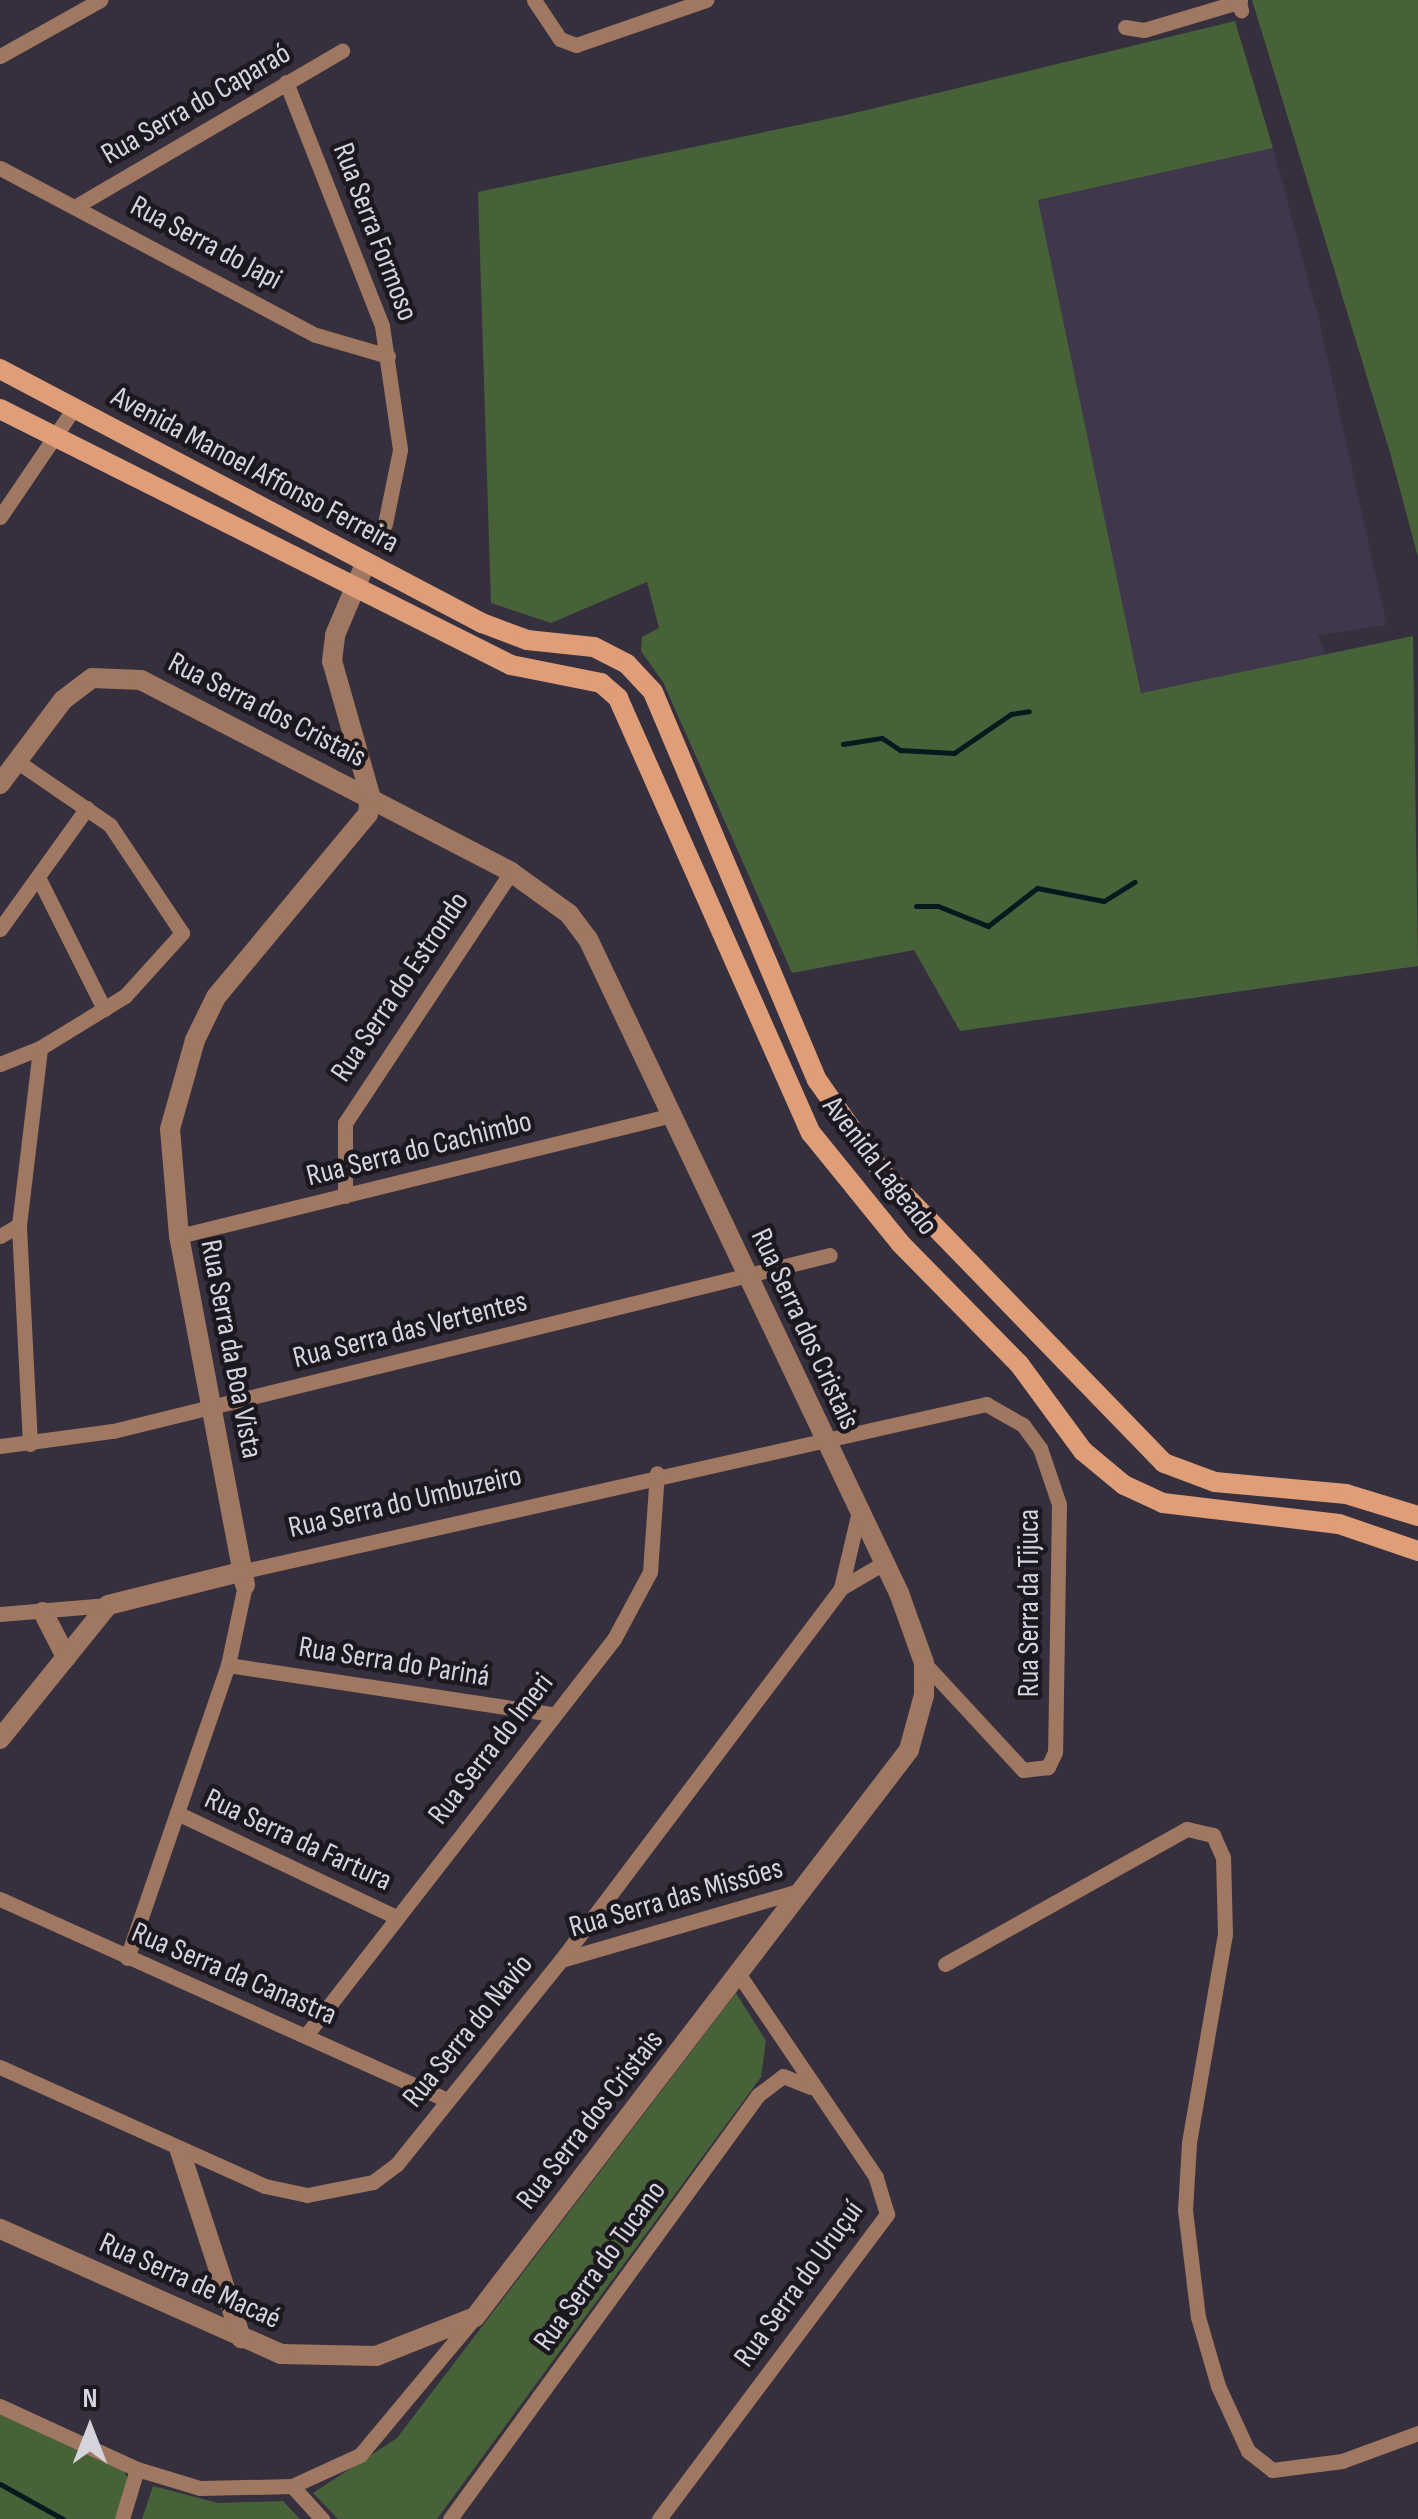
<!DOCTYPE html>
<meta charset="utf-8">
<style>
body{margin:0}
#map{position:relative;width:1418px;height:2519px;overflow:hidden;background:#352f3e;font-family:"Sofia Sans Condensed",sans-serif}
div>[style]{position:absolute}
.built>*{inset:0;background:#40374c}
.green>*{inset:0;background:#476238}
.stream>*{height:5px;margin:-2.5px;padding:0 2.5px;transform-origin:2.5px;border-radius:2.5px;background:#031b1e}
.minor>*{height:15px;margin:-7.5px;padding:0 7.5px;transform-origin:7.5px;border-radius:7.5px;background:#a07760}
.tertiary>*{height:20px;margin:-10px;padding:0 10px;transform-origin:10px;border-radius:10px;background:#a07760}
.secondary>*{height:20px;margin:-10px;padding:0 10px;transform-origin:10px;border-radius:10px;background:#df9d78}
span{translate:-50% -50%;white-space:nowrap;text-align:center;line-height:1.15;-webkit-text-stroke:9px #1b191f;paint-order:stroke}
.street-label{font-size:30px;color:#d7d3dd}
.north{position:absolute;left:40px;top:2379px;width:100px;height:100px;-webkit-text-stroke:8px #1b191f;paint-order:stroke;rotate:0deg;font-size:28px;font-weight:700;line-height:40px;text-align:center;color:#d7d3dd}
.north::after{content:'';display:block;margin:auto;width:35px;height:45px;background:#d7d3dd;clip-path:polygon(50% 0,100% 100%,50% 72%,0 100%)}
</style>
<div id="map">
<div class="built">
<div style="clip-path:polygon(1273px 148px,1319px 320px,1387px 625px,1318px 635px,1326px 654px,1141px 693px,1038px 200px)"></div>
</div>
<div class="green">
<div style="clip-path:polygon(1252px 0,1418px 0,1418px 557px,1391px 456px)"></div>
<div style="clip-path:polygon(1235px 21px,1273px 148px,1038px 200px,1141px 693px,1413px 636px,1418px 966px,960px 1031px,914px 950px,792px 973px,663px 682px,641px 651px,642px 637px,659px 628px,647px 582px,551px 623px,491px 603px,478px 192px,846px 115px)"></div>
<div style="clip-path:polygon(736px 1993px,766px 2041px,761px 2077px,437px 2519px,338px 2519px,313px 2493px,397px 2438px)"></div>
<div style="clip-path:polygon(0 2411px,124px 2470px,128px 2480px,116px 2519px,0 2519px)"></div>
<div style="clip-path:polygon(153px 2486px,218px 2503px,283px 2501px,300px 2519px,142px 2519px)"></div>
</div>
<div class="stream">
<div style="left:843px;top:744px;width:39px;rotate:-9deg"></div>
<div style="left:882px;top:738px;width:22px;rotate:34deg"></div>
<div style="left:900px;top:750px;width:54px;rotate:3.2deg"></div>
<div style="left:954px;top:753px;width:69px;rotate:-34.4deg"></div>
<div style="left:1011px;top:714px;width:18px;rotate:-9deg"></div>
<div style="left:916px;top:906px;width:22px"></div>
<div style="left:938px;top:906px;width:54px;rotate:21.8deg"></div>
<div style="left:988px;top:926px;width:62px;rotate:-37.8deg"></div>
<div style="left:1037px;top:888px;width:68px;rotate:11deg"></div>
<div style="left:1104px;top:901px;width:36px;rotate:-32deg"></div>
<div style="left:0;top:2484px;width:72px;rotate:29.1deg"></div>
</div>
<div class="minor">
<div style="left:534px;top:0;width:47px;rotate:56.3deg"></div>
<div style="left:560px;top:39px;width:17px;rotate:21deg"></div>
<div style="left:576px;top:45px;width:138px;rotate:-19.1deg"></div>
<div style="left:1125px;top:27px;width:19px;rotate:9deg"></div>
<div style="left:1144px;top:30px;width:98px;rotate:-16.6deg"></div>
<div style="left:1238px;top:2px;width:9px;rotate:69deg"></div>
<div style="left:0;top:56px;width:115px;rotate:-29.2deg"></div>
<div style="left:286px;top:82px;width:262px;rotate:68.5deg"></div>
<div style="left:382px;top:326px;width:125px;rotate:81.7deg"></div>
<div style="left:400px;top:450px;width:76px;rotate:101.5deg"></div>
<div style="left:0;top:168px;width:357px;rotate:27.9deg"></div>
<div style="left:316px;top:335px;width:75px;rotate:16.3deg"></div>
<div style="left:78px;top:205px;width:306px;rotate:-30.3deg"></div>
<div style="left:0;top:517px;width:132px;rotate:-55.8deg"></div>
<div style="left:38px;top:877px;width:148px;rotate:63.4deg"></div>
<div style="left:0;top:929px;width:149px;rotate:-54.3deg"></div>
<div style="left:0;top:1064px;width:43px;rotate:-21.8deg"></div>
<div style="left:40px;top:1048px;width:100px;rotate:-31.5deg"></div>
<div style="left:125px;top:996px;width:85px;rotate:-47.9deg"></div>
<div style="left:182px;top:933px;width:130px;rotate:-123.7deg"></div>
<div style="left:110px;top:825px;width:112px;rotate:-145.6deg"></div>
<div style="left:345px;top:1196px;width:73px;rotate:-90deg"></div>
<div style="left:345px;top:1123px;width:301px;rotate:-56.5deg"></div>
<div style="left:0;top:1236px;width:22px;rotate:-30deg"></div>
<div style="left:179px;top:1236px;width:508px;rotate:-13.79deg"></div>
<div style="left:30px;top:1444px;width:219px;rotate:-92.9deg"></div>
<div style="left:19px;top:1225px;width:178px;rotate:-83.2deg"></div>
<div style="left:0;top:1446px;width:114px;rotate:-7.6deg"></div>
<div style="left:113px;top:1431px;width:738px;rotate:-13.79deg"></div>
<div style="left:244px;top:1571px;width:761px;rotate:-12.68deg"></div>
<div style="left:986px;top:1404px;width:43px;rotate:29.6deg"></div>
<div style="left:1023px;top:1425px;width:29px;rotate:54deg"></div>
<div style="left:1040px;top:1448px;width:59px;rotate:71.3deg"></div>
<div style="left:1059px;top:1504px;width:248px;rotate:90.9deg"></div>
<div style="left:1055px;top:1752px;width:17px;rotate:115deg"></div>
<div style="left:1048px;top:1767px;width:25px;rotate:173deg"></div>
<div style="left:1023px;top:1770px;width:146px;rotate:-132.8deg"></div>
<div style="left:841px;top:1588px;width:50px;rotate:-30.2deg"></div>
<div style="left:0;top:1614px;width:108px;rotate:-4.8deg"></div>
<div style="left:228px;top:1665px;width:328px;rotate:8.6deg"></div>
<div style="left:177px;top:1813px;width:242px;rotate:25.4deg"></div>
<div style="left:0;top:1899px;width:490px;rotate:24.2deg"></div>
<div style="left:127px;top:1958px;width:310px;rotate:-71deg"></div>
<div style="left:228px;top:1665px;width:82px;rotate:-78deg"></div>
<div style="left:561px;top:1960px;width:251px;rotate:-16.2deg"></div>
<div style="left:945px;top:1964px;width:277px;rotate:-29.2deg"></div>
<div style="left:1187px;top:1829px;width:27px;rotate:13deg"></div>
<div style="left:1213px;top:1835px;width:24px;rotate:66deg"></div>
<div style="left:1223px;top:1857px;width:77px;rotate:88.5deg"></div>
<div style="left:1225px;top:1934px;width:212px;rotate:99.8deg"></div>
<div style="left:1189px;top:2143px;width:67px;rotate:93.4deg"></div>
<div style="left:1185px;top:2210px;width:108px;rotate:83.1deg"></div>
<div style="left:1198px;top:2317px;width:72px;rotate:73.8deg"></div>
<div style="left:1218px;top:2386px;width:72px;rotate:65.2deg"></div>
<div style="left:1248px;top:2451px;width:31px;rotate:38deg"></div>
<div style="left:1272px;top:2470px;width:71px;rotate:-7.3deg"></div>
<div style="left:1342px;top:2461px;width:81px;rotate:-20.2deg"></div>
<div style="left:307px;top:2034px;width:500px;rotate:-52.15deg"></div>
<div style="left:614px;top:1639px;width:76px;rotate:-61.8deg"></div>
<div style="left:650px;top:1572px;width:99px;rotate:-86deg"></div>
<div style="left:0;top:2067px;width:290px;rotate:24.2deg"></div>
<div style="left:265px;top:2186px;width:43px;rotate:12.1deg"></div>
<div style="left:307px;top:2195px;width:67px;rotate:-11.1deg"></div>
<div style="left:373px;top:2182px;width:30px;rotate:-37deg"></div>
<div style="left:397px;top:2164px;width:262px;rotate:-51.2deg"></div>
<div style="left:561px;top:1960px;width:466px;rotate:-53deg"></div>
<div style="left:841px;top:1588px;width:79px;rotate:-76.8deg"></div>
<div style="left:0;top:2406px;width:151px;rotate:24.7deg"></div>
<div style="left:137px;top:2469px;width:66px;rotate:16.8deg"></div>
<div style="left:200px;top:2488px;width:92px;rotate:-1.2deg"></div>
<div style="left:292px;top:2486px;width:75px;rotate:-24.5deg"></div>
<div style="left:360px;top:2455px;width:180px;rotate:-50.2deg"></div>
<div style="left:292px;top:2486px;width:45px;rotate:47.7deg"></div>
<div style="left:122px;top:2519px;width:52px;rotate:-73.3deg"></div>
<div style="left:450px;top:2519px;width:524px;rotate:-54deg"></div>
<div style="left:758px;top:2095px;width:31px;rotate:-37deg"></div>
<div style="left:783px;top:2076px;width:29px;rotate:22deg"></div>
<div style="left:659px;top:2519px;width:381px;rotate:-53.2deg"></div>
<div style="left:887px;top:2214px;width:39px;rotate:-107deg"></div>
<div style="left:876px;top:2177px;width:244px;rotate:-124.1deg"></div>
</div>
<div class="tertiary">
<div style="left:1238px;top:0;width:2px;rotate:90deg"></div>
<div style="left:0;top:784px;width:105px;rotate:-53.1deg"></div>
<div style="left:63px;top:700px;width:36px;rotate:-37deg"></div>
<div style="left:92px;top:678px;width:49px;rotate:2.3deg"></div>
<div style="left:141px;top:680px;width:417px;rotate:27.4deg"></div>
<div style="left:511px;top:872px;width:72px;rotate:35.9deg"></div>
<div style="left:569px;top:914px;width:31px;rotate:53deg"></div>
<div style="left:588px;top:939px;width:724px;rotate:64.57deg"></div>
<div style="left:899px;top:1593px;width:74px;rotate:70.3deg"></div>
<div style="left:924px;top:1663px;width:32px;rotate:90deg"></div>
<div style="left:924px;top:1695px;width:57px;rotate:105.3deg"></div>
<div style="left:909px;top:1750px;width:714px;rotate:127.43deg"></div>
<div style="left:475px;top:2317px;width:106px;rotate:158.5deg"></div>
<div style="left:376px;top:2356px;width:95px;rotate:-178.8deg"></div>
<div style="left:281px;top:2354px;width:308px;rotate:-156deg"></div>
<div style="left:245px;top:1585px;width:355px;rotate:-100.7deg"></div>
<div style="left:179px;top:1236px;width:107px;rotate:-94.8deg"></div>
<div style="left:170px;top:1129px;width:92px;rotate:-74.3deg"></div>
<div style="left:195px;top:1040px;width:48px;rotate:-64deg"></div>
<div style="left:216px;top:997px;width:238px;rotate:-50.3deg"></div>
<div style="left:368px;top:814px;width:19px;rotate:-84deg"></div>
<div style="left:370px;top:795px;width:139px;rotate:-105.8deg"></div>
<div style="left:332px;top:661px;width:26px;rotate:-83deg"></div>
<div style="left:335px;top:635px;width:79px;rotate:-67deg"></div>
<div style="left:43px;top:1612px;width:51px;rotate:62.9deg"></div>
<div style="left:0;top:1739px;width:172px;rotate:-51.1deg"></div>
<div style="left:108px;top:1605px;width:140px;rotate:-14deg"></div>
<div style="left:180px;top:2151px;width:197px;rotate:71.9deg"></div>
</div>
<div class="secondary">
<div style="left:0;top:369px;width:545px;rotate:27.79deg"></div>
<div style="left:482px;top:623px;width:48px;rotate:20.7deg"></div>
<div style="left:527px;top:640px;width:67px;rotate:6deg"></div>
<div style="left:594px;top:647px;width:37px;rotate:27deg"></div>
<div style="left:627px;top:664px;width:38px;rotate:47deg"></div>
<div style="left:653px;top:692px;width:421px;rotate:67.1deg"></div>
<div style="left:817px;top:1080px;width:113px;rotate:54.8deg"></div>
<div style="left:882px;top:1172px;width:405px;rotate:45.9deg"></div>
<div style="left:1164px;top:1463px;width:54px;rotate:20.4deg"></div>
<div style="left:1215px;top:1482px;width:132px;rotate:5.2deg"></div>
<div style="left:1346px;top:1494px;width:75px;rotate:17deg"></div>
<div style="left:0;top:409px;width:572px;rotate:26.61deg"></div>
<div style="left:511px;top:665px;width:92px;rotate:11.3deg"></div>
<div style="left:601px;top:683px;width:23px;rotate:41deg"></div>
<div style="left:618px;top:698px;width:476px;rotate:66.1deg"></div>
<div style="left:811px;top:1133px;width:141px;rotate:51deg"></div>
<div style="left:900px;top:1243px;width:170px;rotate:45.5deg"></div>
<div style="left:1019px;top:1364px;width:108px;rotate:53.7deg"></div>
<div style="left:1083px;top:1451px;width:53px;rotate:39.7deg"></div>
<div style="left:1124px;top:1485px;width:43px;rotate:24.8deg"></div>
<div style="left:1163px;top:1503px;width:177px;rotate:6.8deg"></div>
<div style="left:1339px;top:1524px;width:83px;rotate:18.9deg"></div>
</div>
<div class="street-label">
<span style="left:196px;top:104px;rotate:-30deg">Rua Serra do Caparaó</span>
<span style="left:375px;top:232px;rotate:69deg">Rua Serra Formoso</span>
<span style="left:206px;top:243px;rotate:28deg">Rua Serra do Japi</span>
<span style="left:255px;top:470px;rotate:28deg">Avenida Manoel Affonso Ferreira</span>
<span style="left:267px;top:710px;rotate:27deg">Rua Serra dos Cristais</span>
<span style="left:400px;top:987px;rotate:-56deg">Rua Serra do Estrondo</span>
<span style="left:419px;top:1149px;rotate:-14deg">Rua Serra do Cachimbo</span>
<span style="left:880px;top:1166px;rotate:52deg">Avenida Lageado</span>
<span style="left:805px;top:1329px;rotate:65deg">Rua Serra dos Cristais</span>
<span style="left:410px;top:1330px;rotate:-14deg">Rua Serra das Vertentes</span>
<span style="left:231px;top:1349px;rotate:79deg">Rua Serra da Boa Vista</span>
<span style="left:405px;top:1502px;rotate:-13deg">Rua Serra do Umbuzeiro</span>
<span style="left:1029px;top:1603px;rotate:-90deg">Rua Serra da Tijuca</span>
<span style="left:394px;top:1662px;rotate:9deg">Rua Serra do Pariná</span>
<span style="left:491px;top:1749px;rotate:-52deg">Rua Serra do Imeri</span>
<span style="left:298px;top:1840px;rotate:25deg">Rua Serra da Fartura</span>
<span style="left:676px;top:1898px;rotate:-16deg">Rua Serra das Missões</span>
<span style="left:234px;top:1974px;rotate:23deg">Rua Serra da Canastra</span>
<span style="left:468px;top:2031px;rotate:-51deg">Rua Serra do Navio</span>
<span style="left:590px;top:2120px;rotate:-52deg">Rua Serra dos Cristais</span>
<span style="left:600px;top:2266px;rotate:-54deg">Rua Serra do Tucano</span>
<span style="left:190px;top:2281px;rotate:24deg">Rua Serra de Macaé</span>
<span style="left:799px;top:2284px;rotate:-54deg">Rua Serra do Uruçuí</span>
</div>
<div class="north">N</div>
</div>
